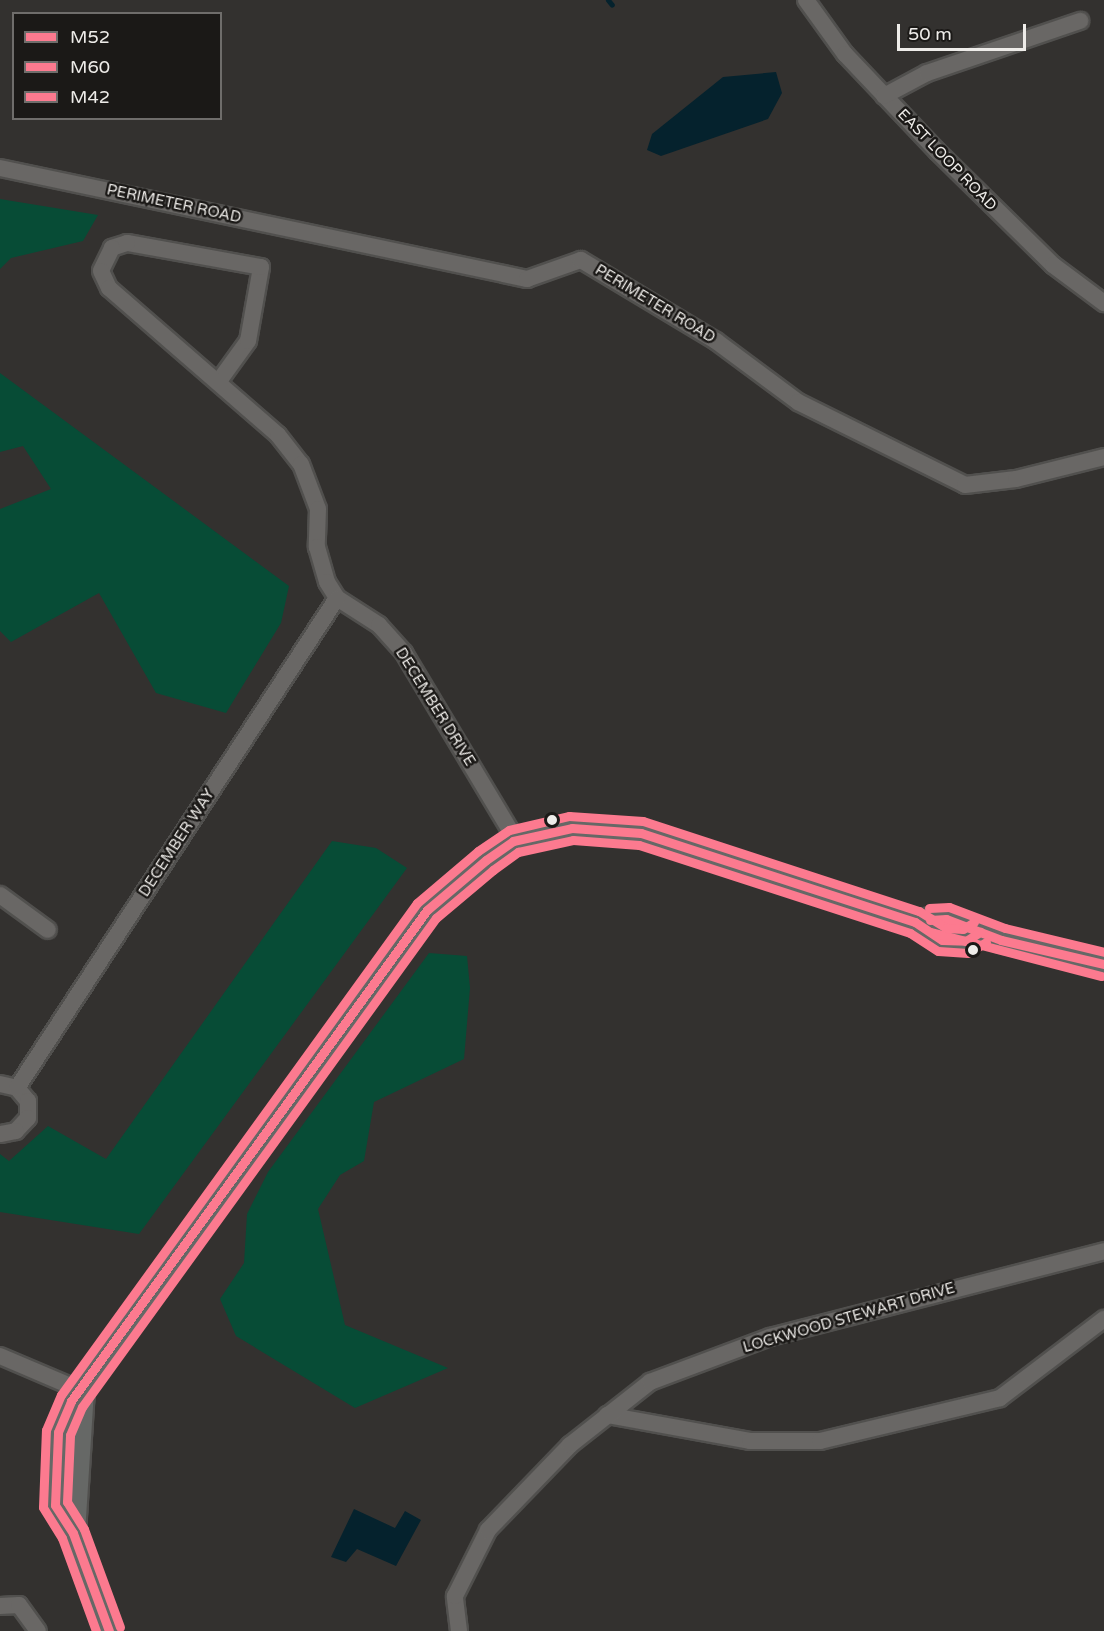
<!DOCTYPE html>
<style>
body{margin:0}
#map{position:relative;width:1104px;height:1631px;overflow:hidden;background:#33312f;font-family:"Varela Round",sans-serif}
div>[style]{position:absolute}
.green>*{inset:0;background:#074c36}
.water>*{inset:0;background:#05222d}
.stream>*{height:5px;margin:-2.5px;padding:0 2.5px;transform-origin:2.5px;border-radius:2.5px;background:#05222d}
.roads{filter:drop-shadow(2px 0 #51504e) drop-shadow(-2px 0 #51504e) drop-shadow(0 2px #51504e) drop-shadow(0 -2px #51504e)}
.street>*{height:16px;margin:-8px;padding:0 8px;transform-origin:8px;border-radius:8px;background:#696765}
.secondary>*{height:24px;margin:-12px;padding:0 12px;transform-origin:12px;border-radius:12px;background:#666866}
.bus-1>*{height:9px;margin:-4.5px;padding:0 4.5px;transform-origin:4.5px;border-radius:4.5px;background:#fc7a8f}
.bus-2>*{height:9px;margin:-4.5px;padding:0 4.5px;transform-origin:4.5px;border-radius:4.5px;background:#fc7a8f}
.bus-3>*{height:9px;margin:-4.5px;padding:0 4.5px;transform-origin:4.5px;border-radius:4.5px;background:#fc7a8f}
.dots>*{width:16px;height:16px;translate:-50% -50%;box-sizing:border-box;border:3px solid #1b1917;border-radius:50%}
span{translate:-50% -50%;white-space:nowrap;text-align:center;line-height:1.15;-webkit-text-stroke:5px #1b1917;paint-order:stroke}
.street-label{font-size:15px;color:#eeece9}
.legend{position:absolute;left:12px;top:12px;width:210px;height:108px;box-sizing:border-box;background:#1b1917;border:2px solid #6f6d6b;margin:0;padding:8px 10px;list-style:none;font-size:18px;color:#eeece9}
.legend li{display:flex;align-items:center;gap:12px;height:30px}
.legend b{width:30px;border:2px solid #6f6d6b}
.scale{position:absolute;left:897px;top:24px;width:129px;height:27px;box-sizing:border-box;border:3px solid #eeece9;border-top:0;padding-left:8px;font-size:18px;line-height:21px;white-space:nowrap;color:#eeece9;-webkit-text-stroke:4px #1b1917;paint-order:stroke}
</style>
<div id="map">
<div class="green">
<div style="clip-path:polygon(0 199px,98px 215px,83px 241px,11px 258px,0 269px)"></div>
<div style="clip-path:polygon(0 373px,289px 586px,281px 623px,226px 713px,156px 693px,99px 593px,11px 642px,0 631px,0 509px,51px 489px,23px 446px,0 452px)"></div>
<div style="clip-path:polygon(332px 841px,376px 848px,407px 868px,139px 1234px,0 1212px,0 1154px,9px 1161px,48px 1126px,106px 1159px)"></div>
<div style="clip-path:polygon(429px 953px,467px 956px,470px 988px,464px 1059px,374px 1102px,364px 1161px,340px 1175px,318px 1209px,345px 1325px,448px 1368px,355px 1408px,236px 1336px,220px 1299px,244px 1263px,247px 1214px,268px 1172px)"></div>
</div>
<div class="water">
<div style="clip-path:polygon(776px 72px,782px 93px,768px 119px,661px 156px,647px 150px,652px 134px,723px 77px)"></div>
<div style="clip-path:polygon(354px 1509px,395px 1528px,405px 1511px,421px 1520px,396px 1566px,357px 1549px,346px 1562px,331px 1557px)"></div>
</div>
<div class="stream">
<div style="left:608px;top:0;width:6px;rotate:51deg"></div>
</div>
<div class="roads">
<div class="street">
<div style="left:806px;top:0;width:67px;rotate:54.2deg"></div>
<div style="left:845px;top:54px;width:134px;rotate:46.5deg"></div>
<div style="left:937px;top:151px;width:163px;rotate:44.5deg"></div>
<div style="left:1053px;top:265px;width:64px;rotate:36.7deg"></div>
<div style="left:884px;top:96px;width:49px;rotate:-28.1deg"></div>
<div style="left:927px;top:73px;width:162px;rotate:-18.8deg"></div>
<div style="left:0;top:168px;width:539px;rotate:11.89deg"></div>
<div style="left:527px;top:279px;width:57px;rotate:-19.4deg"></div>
<div style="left:581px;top:260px;width:157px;rotate:31deg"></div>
<div style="left:716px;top:341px;width:102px;rotate:36.6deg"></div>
<div style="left:798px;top:402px;width:186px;rotate:26.4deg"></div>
<div style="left:965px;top:485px;width:51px;rotate:-6.7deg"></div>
<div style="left:1016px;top:479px;width:91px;rotate:-14deg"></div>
<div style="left:219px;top:381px;width:49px;rotate:-54.1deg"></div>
<div style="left:248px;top:341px;width:75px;rotate:-80deg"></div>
<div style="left:261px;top:267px;width:136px;rotate:-169.8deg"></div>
<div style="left:127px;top:243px;width:16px;rotate:162deg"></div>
<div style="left:112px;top:248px;width:25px;rotate:116deg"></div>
<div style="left:101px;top:271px;width:19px;rotate:65deg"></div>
<div style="left:109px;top:288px;width:224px;rotate:41deg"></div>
<div style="left:278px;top:435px;width:37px;rotate:52deg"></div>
<div style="left:301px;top:464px;width:48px;rotate:69.3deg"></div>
<div style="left:318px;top:509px;width:38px;rotate:92deg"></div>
<div style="left:317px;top:547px;width:36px;rotate:74deg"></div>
<div style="left:327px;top:582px;width:19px;rotate:58deg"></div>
<div style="left:337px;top:598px;width:50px;rotate:32.7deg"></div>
<div style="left:379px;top:625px;width:38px;rotate:48deg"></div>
<div style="left:404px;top:653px;width:218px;rotate:59.1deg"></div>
<div style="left:0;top:895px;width:59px;rotate:36.1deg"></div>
<div style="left:0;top:1084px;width:17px;rotate:13deg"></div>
<div style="left:17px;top:1088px;width:17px;rotate:50deg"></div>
<div style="left:28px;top:1101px;width:17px;rotate:90deg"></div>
<div style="left:28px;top:1118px;width:18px;rotate:133deg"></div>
<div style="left:16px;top:1131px;width:16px;rotate:169deg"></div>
<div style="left:17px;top:1088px;width:585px;rotate:-56.85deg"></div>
<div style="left:0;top:1356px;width:89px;rotate:23.1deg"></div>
<div style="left:607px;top:1415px;width:145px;rotate:10.3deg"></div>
<div style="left:750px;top:1441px;width:70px"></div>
<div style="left:820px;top:1441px;width:185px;rotate:-13.4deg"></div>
<div style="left:1000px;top:1398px;width:131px;rotate:-37.2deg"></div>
<div style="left:0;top:1606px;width:19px;rotate:-3deg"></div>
<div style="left:19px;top:1605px;width:32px;rotate:54deg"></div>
<div style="left:459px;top:1631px;width:35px;rotate:-97deg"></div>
<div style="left:455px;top:1596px;width:74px;rotate:-63.4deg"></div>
<div style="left:488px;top:1530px;width:118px;rotate:-46deg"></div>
<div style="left:570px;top:1445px;width:102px;rotate:-38.2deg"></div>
<div style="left:650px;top:1382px;width:128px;rotate:-20.6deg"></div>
<div style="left:770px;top:1337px;width:345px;rotate:-14.4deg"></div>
</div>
<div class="secondary">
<div style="left:915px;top:922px;width:31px;rotate:-6deg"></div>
<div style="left:946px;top:919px;width:59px;rotate:20.9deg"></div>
<div style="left:1001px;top:940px;width:106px;rotate:13.1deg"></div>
<div style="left:73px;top:1533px;width:142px;rotate:-86.4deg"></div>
<div style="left:109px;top:1631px;width:104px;rotate:-110.2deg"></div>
<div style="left:73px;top:1533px;width:33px;rotate:-123deg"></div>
<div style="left:55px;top:1505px;width:73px;rotate:-87.6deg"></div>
<div style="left:58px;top:1432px;width:34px;rotate:-67deg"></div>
<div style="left:71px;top:1401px;width:606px;rotate:-54.06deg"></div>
<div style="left:427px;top:910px;width:77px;rotate:-40.3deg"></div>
<div style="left:486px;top:860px;width:33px;rotate:-35deg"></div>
<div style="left:513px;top:841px;width:60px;rotate:-12.4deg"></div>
<div style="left:572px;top:828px;width:69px;rotate:4.1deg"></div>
<div style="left:641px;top:833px;width:288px;rotate:18deg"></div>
<div style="left:915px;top:922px;width:32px;rotate:34deg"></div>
<div style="left:942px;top:940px;width:24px;rotate:2deg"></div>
<div style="left:966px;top:941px;width:17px;rotate:-33deg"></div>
</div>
</div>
<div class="bus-1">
<div style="left:930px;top:920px;width:16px;rotate:-4deg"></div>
<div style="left:946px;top:919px;width:59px;rotate:20.9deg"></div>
<div style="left:1001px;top:940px;width:106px;rotate:13.1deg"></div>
<div style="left:109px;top:1631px;width:104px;rotate:-110.2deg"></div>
<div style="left:73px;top:1533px;width:33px;rotate:-123deg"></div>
<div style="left:55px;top:1505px;width:73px;rotate:-87.6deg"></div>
<div style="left:58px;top:1432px;width:34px;rotate:-67deg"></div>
<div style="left:71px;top:1401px;width:606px;rotate:-54.06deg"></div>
<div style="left:427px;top:910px;width:77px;rotate:-40.3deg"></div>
<div style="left:486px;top:860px;width:33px;rotate:-35deg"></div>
<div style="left:513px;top:841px;width:60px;rotate:-12.4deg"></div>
<div style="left:572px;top:828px;width:69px;rotate:4.1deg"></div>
<div style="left:641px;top:833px;width:288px;rotate:18deg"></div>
<div style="left:915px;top:922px;width:32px;rotate:34deg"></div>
<div style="left:942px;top:940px;width:24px;rotate:2deg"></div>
<div style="left:966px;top:941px;width:17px;rotate:-33deg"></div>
</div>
<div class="bus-2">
<div style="left:931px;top:932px;width:176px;rotate:14.5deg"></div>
<div style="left:120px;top:1627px;width:104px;rotate:-110.2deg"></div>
<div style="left:84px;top:1529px;width:32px;rotate:-122deg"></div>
<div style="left:67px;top:1502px;width:67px;rotate:-87.4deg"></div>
<div style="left:70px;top:1435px;width:30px;rotate:-67deg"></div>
<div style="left:82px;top:1407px;width:604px;rotate:-54.1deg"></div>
<div style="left:436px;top:918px;width:75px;rotate:-40.1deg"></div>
<div style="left:493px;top:870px;width:31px;rotate:-36deg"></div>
<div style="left:518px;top:852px;width:56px;rotate:-12.3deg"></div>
<div style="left:573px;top:840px;width:66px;rotate:4.3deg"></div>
<div style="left:639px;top:845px;width:285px;rotate:18deg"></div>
<div style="left:910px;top:933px;width:33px;rotate:33deg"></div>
<div style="left:938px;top:951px;width:30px;rotate:4deg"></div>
<div style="left:968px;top:953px;width:21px;rotate:-31deg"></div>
</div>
<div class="bus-3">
<div style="left:929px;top:908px;width:20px;rotate:-3deg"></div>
<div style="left:949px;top:907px;width:60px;rotate:20.6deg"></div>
<div style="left:1005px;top:928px;width:102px;rotate:13.6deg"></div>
<div style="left:96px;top:1631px;width:99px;rotate:-110.1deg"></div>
<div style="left:62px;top:1538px;width:36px;rotate:-122deg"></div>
<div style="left:43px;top:1507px;width:77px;rotate:-87.8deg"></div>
<div style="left:46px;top:1430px;width:38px;rotate:-67deg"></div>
<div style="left:61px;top:1395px;width:607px;rotate:-54.11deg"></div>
<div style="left:417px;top:903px;width:80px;rotate:-40.4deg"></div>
<div style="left:478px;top:851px;width:37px;rotate:-34deg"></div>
<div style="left:509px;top:830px;width:62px;rotate:-13.1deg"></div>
<div style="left:569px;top:816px;width:74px;rotate:3.9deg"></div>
<div style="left:643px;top:821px;width:290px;rotate:18.1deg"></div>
<div style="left:919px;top:911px;width:32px;rotate:32deg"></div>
<div style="left:946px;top:928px;width:17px;rotate:3deg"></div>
<div style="left:963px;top:929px;width:13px;rotate:-32deg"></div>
</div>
<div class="dots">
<div style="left:552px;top:820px;background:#eeece9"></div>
<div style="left:973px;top:950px;background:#eeece9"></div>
</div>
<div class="street-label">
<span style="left:947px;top:160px;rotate:46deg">EAST LOOP ROAD</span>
<span style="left:174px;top:204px;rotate:12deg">PERIMETER ROAD</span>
<span style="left:655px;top:304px;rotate:31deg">PERIMETER ROAD</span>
<span style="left:435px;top:707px;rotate:58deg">DECEMBER DRIVE</span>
<span style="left:177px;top:843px;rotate:-57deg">DECEMBER WAY</span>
<span style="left:849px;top:1318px;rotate:-16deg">LOCKWOOD STEWART DRIVE</span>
</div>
<ul class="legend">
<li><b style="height:8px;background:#fc7a8f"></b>M52</li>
<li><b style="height:8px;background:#fc7a8f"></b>M60</li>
<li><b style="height:8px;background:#fc7a8f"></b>M42</li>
</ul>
<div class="scale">50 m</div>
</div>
